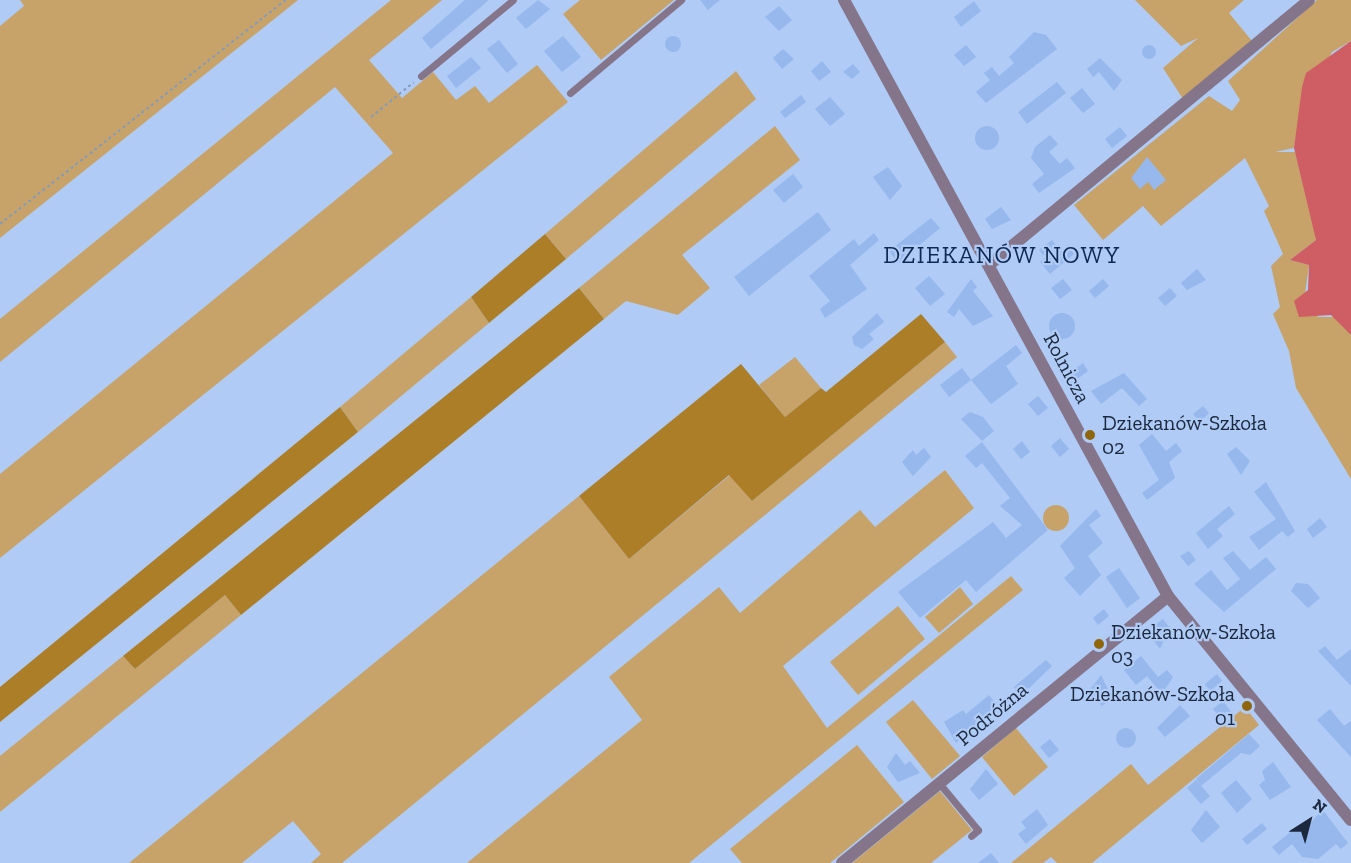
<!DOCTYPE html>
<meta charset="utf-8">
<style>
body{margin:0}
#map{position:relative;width:1351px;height:863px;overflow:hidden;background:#afcbf6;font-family:"Zilla Slab",serif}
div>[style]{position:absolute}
.green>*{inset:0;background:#c7a369}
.round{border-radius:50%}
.forest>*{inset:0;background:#ad7e28}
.water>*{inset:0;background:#cf5e64}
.building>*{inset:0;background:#96b8ed}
.path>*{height:2px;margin-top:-1px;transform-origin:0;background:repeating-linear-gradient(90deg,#829abe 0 3px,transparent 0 6px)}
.service>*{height:7px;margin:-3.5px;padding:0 3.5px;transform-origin:3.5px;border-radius:3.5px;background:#85758a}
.minor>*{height:12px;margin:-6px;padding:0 6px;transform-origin:6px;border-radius:6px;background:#85758a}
.tertiary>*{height:12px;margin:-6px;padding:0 6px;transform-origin:6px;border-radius:6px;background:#85758a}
.dots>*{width:16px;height:16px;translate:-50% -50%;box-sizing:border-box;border:3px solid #afcbf6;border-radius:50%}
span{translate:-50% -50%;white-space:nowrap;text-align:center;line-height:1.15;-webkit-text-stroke:4.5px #afcbf6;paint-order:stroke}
.street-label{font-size:21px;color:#1b283d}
.poi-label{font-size:21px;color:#1b283d}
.left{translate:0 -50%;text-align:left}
.right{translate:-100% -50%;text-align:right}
.quarter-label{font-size:24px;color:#0d2954;letter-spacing:1.5px}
.north{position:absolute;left:1279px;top:791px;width:60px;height:60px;-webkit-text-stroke:4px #afcbf6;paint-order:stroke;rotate:36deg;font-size:16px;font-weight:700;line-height:24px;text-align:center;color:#1b283d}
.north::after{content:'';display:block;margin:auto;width:21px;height:27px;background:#1b283d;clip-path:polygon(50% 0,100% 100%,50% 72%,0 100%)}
</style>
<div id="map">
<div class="green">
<div style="clip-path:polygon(20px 0,298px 0,0 238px,0 26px,24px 6px)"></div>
<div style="clip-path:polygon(391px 0,442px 0,369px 60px,402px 98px,433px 72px,456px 100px,475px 86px,489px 103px,537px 65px,568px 102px,0 558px,0 474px,393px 153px,335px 87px,0 362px,0 319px)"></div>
<div style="clip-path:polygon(580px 0,674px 0,601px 60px,563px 14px)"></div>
<div style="clip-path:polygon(1135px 0,1244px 0,1229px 13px,1252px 41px,1183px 99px,1163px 68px,1198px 38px,1181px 46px)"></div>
<div style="clip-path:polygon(1317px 0,1351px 0,1351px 41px,1332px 52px,1299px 121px,1294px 148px,1275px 152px,1295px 152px,1314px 228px,1316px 240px,1290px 260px,1309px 265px,1305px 294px,1318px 317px,1338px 317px,1351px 335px,1351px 479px,1296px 388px,1289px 351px,1273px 314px,1280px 307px,1271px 266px,1283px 254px,1264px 211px,1269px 206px,1245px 158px,1161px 226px,1143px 206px,1103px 240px,1074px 205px,1209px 96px,1232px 111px,1240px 100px,1228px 81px)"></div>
<div style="clip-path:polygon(736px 71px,756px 99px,566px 259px,545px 234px)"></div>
<div style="clip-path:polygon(775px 126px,800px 160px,682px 255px,710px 288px,678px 315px,626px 301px,604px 319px,579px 288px)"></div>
<div style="clip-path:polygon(471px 297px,489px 323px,358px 432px,340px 407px)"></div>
<div style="clip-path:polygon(945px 342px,957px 357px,342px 863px,311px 863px,321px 854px,293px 821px,242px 863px,129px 863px,579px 496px,629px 559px,730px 475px,752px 501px)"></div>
<div style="clip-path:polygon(795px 357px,821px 388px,785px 417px,759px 385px)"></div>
<div style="clip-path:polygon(945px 470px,974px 508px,783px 666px,827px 728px,1011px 576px,1023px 590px,689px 863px,467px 863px,642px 720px,609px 677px,719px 587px,740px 613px,860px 510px,875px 527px)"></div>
<div class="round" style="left:1043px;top:505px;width:26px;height:26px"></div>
<div style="clip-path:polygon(960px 587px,973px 604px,939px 633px,925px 617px)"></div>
<div style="clip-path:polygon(225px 595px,241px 615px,0 812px,0 756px,123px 656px,135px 669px)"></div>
<div style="clip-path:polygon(898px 606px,925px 639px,858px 695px,830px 662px)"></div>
<div style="clip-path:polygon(913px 700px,960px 756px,932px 779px,886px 722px)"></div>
<div style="clip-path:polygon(1245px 707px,1259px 725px,1092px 863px,1057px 863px,1051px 857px,1043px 863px,1011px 863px,1131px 764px,1148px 785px)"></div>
<div style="clip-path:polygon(1016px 728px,1048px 767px,1014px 796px,982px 757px)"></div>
<div style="clip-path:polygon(857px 745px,904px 802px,830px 863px,742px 863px,730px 849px)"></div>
<div style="clip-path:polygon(940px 791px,972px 830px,931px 863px,852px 863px)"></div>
</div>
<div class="forest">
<div style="clip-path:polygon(545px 234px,566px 259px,489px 323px,471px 297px)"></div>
<div style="clip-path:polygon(579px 288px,604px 319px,241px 615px,225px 595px,135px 669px,123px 656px)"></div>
<div style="clip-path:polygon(921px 314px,945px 342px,752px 501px,729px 475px,629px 559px,579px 496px,741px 364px,785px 417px,821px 388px,826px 392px)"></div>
<div style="clip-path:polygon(340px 407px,358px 432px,0 722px,0 687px)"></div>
</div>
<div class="water">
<div style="clip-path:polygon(1351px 41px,1351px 335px,1331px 315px,1299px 317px,1294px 301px,1308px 290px,1309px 265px,1290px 260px,1316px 240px,1294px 148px,1302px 87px,1306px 73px)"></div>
</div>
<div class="building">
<div style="clip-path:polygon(465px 0,489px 0,431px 49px,422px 38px)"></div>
<div style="clip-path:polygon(538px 0,550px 9px,526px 29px,516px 18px)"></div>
<div style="clip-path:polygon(700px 0,720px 0,708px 10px)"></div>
<div style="clip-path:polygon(974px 1px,981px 11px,961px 27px,954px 17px)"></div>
<div style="clip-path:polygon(779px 6px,792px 20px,779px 31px,765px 17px)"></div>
<div style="clip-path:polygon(1034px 32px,1046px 35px,1057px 49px,986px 103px,976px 92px,990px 80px,984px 73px,992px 67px,999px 76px,1014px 63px,1009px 57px)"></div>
<div class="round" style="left:665px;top:36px;width:16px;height:16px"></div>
<div style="clip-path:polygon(563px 36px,581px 57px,562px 72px,544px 51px)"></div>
<div style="clip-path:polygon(499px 40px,518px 64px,507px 73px,487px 49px)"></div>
<div class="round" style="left:1142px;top:45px;width:14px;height:14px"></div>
<div style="clip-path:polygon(966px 45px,976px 57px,964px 66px,954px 55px)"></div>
<div style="clip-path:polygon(783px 49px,794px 59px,782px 69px,773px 58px)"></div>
<div style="clip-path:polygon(471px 57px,481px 68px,456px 88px,447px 76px)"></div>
<div style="clip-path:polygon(1100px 58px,1122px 80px,1114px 91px,1099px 72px,1093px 77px,1087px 69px)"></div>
<div style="clip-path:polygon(822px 61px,831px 72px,819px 81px,811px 71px)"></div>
<div style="clip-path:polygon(853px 64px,860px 72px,852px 79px,843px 72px)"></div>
<div style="clip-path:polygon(1057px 82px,1066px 93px,1027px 124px,1018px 112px)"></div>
<div style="clip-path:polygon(1082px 88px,1095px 104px,1083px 113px,1070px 98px)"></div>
<div style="clip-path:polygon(801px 95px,806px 102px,785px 118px,780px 112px)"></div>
<div style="clip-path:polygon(830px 97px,845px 114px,830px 126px,815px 109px)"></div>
<div class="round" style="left:975px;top:126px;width:24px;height:24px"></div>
<div style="clip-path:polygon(1120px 127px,1127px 136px,1112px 148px,1105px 139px)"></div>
<div style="clip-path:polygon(1050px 135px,1058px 144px,1049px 152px,1060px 164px,1067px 158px,1075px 168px,1039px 193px,1032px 184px,1044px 174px,1031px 158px,1035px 147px)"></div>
<div style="clip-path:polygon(1147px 157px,1166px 180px,1154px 190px,1148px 182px,1140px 189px,1131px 178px)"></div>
<div style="clip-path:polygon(888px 167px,902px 186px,890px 200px,873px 177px)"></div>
<div style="clip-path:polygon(793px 174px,803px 187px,784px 203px,773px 190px)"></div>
<div style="clip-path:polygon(1001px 207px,1011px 220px,992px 229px,985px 219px)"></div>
<div style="clip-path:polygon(818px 212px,831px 230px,749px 296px,734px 277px)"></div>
<div style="clip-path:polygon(931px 218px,940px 228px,898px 263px,889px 251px)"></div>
<div style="clip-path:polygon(874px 233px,879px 240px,850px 265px,867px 289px,825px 318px,820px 309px,830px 301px,809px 276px,854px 239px,859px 246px)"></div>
<div style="clip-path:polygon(1052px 240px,1060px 251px,1067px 245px,1074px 254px,1050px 274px,1040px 262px,1045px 257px,1039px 250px)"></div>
<div style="clip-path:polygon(1197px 269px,1206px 280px,1187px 290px,1181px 283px)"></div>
<div style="clip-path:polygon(929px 276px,945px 294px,930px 306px,915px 288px)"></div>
<div style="clip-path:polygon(971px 279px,977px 287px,973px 291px,993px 316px,973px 326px,959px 309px,954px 317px,947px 312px)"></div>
<div style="clip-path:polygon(1063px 279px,1072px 290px,1060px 299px,1051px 288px)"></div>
<div style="clip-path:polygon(1103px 279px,1109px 286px,1095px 298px,1089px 291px)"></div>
<div style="clip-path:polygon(1170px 288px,1177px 296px,1165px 306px,1158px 298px)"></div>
<div style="clip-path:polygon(877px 313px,884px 322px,869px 334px,874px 339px,862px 349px,854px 345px,852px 337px)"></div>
<div class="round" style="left:1049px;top:313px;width:26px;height:26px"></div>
<div style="clip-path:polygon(1016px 345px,1022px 353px,1006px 366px,1018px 384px,991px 404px,971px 380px)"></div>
<div style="clip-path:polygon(1083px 363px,1088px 371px,1076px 380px,1070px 373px)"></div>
<div style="clip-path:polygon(962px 368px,971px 380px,949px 397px,940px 385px)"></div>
<div style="clip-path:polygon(1124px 373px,1147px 399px,1139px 406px,1122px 388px,1101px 404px,1091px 391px)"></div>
<div style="clip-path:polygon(1038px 396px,1048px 408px,1038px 416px,1028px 404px)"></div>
<div style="clip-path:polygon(1203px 406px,1209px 413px,1200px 422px,1193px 414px)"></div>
<div style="clip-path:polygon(970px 412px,983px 417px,994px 431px,982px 441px,961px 419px)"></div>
<div style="clip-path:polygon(1152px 434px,1166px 451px,1176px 443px,1182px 451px,1169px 462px,1175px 478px,1147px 500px,1142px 493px,1159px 480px,1139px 445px)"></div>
<div style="clip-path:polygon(1060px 438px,1069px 449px,1060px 457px,1051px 446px)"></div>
<div style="clip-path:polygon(1022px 441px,1030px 452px,1021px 459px,1013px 449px)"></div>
<div style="clip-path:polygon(982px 442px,1048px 530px,976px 592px,966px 580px,920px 618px,898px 592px,993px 522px,1006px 538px,1022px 525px,1000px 506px,1010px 498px,982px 463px,976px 468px,965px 456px)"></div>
<div style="clip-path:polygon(1236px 447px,1250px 461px,1241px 475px,1227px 454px)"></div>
<div style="clip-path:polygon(924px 448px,931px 457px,913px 476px,902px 462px,913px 450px,916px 455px)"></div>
<div style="clip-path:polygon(1266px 482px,1295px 531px,1288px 537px,1282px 531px,1259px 550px,1249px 537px,1276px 519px,1254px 492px)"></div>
<div style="clip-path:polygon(1229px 506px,1235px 514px,1217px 529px,1223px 536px,1208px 549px,1196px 533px)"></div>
<div style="clip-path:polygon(1096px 509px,1101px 516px,1089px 525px,1103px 543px,1088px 556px,1101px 575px,1080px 596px,1064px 578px,1075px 568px,1060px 546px)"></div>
<div style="clip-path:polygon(1320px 518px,1327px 527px,1313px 538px,1307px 529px)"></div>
<div style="clip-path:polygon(1189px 551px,1196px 560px,1188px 566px,1180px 556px)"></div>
<div style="clip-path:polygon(1233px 551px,1250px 570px,1266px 557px,1276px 569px,1224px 612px,1194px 584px,1211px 570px,1227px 590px,1240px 579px,1223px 558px)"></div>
<div style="clip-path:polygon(1119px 568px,1140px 598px,1127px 608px,1106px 577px)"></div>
<div style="clip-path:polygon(1296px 583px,1308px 584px,1320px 598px,1308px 608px,1291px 591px)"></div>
<div style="clip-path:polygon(1104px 609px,1109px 616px,1098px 625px,1093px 618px)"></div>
<div style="clip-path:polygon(1163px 619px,1170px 628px,1160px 649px,1147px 632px)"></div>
<div style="clip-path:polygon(1325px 646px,1337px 660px,1351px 649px,1351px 686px,1318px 651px)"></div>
<div style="clip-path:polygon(1141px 656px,1158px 677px,1167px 670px,1173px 677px,1162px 694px,1147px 676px,1136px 685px,1124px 670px)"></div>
<div style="clip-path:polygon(1046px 660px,1052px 666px,1021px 696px,1014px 687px)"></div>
<div style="clip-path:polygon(1217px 674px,1222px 681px,1210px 691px,1205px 684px)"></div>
<div style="clip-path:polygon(1101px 675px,1112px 698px,1102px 706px,1089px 691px)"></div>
<div style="clip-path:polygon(989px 695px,997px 705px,956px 743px,944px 722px,963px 710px,966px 714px)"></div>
<div style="clip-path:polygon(1223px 701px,1233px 714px,1224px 722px,1213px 709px)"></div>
<div style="clip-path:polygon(1180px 705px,1190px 716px,1165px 737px,1157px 728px)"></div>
<div style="clip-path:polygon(1330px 709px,1344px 726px,1351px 721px,1351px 757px,1317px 720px)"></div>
<div class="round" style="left:1116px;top:728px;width:20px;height:20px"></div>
<div style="clip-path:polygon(1249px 734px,1260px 746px,1250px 755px,1241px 753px,1201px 786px,1196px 779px)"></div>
<div style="clip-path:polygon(1050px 739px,1059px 750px,1049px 758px,1040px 747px)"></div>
<div style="clip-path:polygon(896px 753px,905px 765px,910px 761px,920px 773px,898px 782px,887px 767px)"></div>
<div style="clip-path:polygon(1273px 762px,1291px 787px,1270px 800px,1259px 785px,1265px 780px,1262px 771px)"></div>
<div style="clip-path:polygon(986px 769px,998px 784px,979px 800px,970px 789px)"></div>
<div style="clip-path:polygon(1196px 780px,1210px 796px,1201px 804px,1187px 788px)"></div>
<div style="clip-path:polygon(1236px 780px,1252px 799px,1237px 813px,1221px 793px)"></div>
<div style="clip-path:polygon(1037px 809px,1048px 825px,1026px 844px,1018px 834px,1026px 828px,1021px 822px)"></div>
<div style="clip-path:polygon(1322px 809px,1348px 843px,1341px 849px,1336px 844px,1318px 859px,1302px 857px,1292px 844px,1279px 855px,1272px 847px,1299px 825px,1304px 832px)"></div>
<div style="clip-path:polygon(1206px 810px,1220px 827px,1202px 843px,1191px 830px)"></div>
<div style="clip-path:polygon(1262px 823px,1267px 829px,1247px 845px,1242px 839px)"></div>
<div style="clip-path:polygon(991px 853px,999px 863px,978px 863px)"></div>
</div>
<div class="path">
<div style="left:371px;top:117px;width:55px;rotate:-39.1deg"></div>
<div style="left:0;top:224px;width:363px;rotate:-38.1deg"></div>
</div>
<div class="service">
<div style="left:421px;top:76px;width:119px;rotate:-39.6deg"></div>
<div style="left:570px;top:93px;width:145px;rotate:-40deg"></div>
<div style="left:939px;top:783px;width:61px;rotate:50.3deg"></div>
<div style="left:978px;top:830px;width:9px;rotate:139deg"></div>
</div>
<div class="minor">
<div style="left:989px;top:265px;width:415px;rotate:-39.6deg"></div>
</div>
<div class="tertiary">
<div style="left:844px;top:0;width:678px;rotate:61.47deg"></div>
<div style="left:1168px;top:596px;width:289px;rotate:50.8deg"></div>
<div style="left:842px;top:863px;width:421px;rotate:-39.3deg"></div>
</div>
<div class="dots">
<div style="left:1090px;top:435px;background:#90660d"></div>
<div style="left:1099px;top:644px;background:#90660d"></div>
<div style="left:1247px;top:706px;background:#90660d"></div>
</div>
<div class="street-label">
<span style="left:1067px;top:368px;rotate:62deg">Rolnicza</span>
<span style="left:992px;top:714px;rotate:-40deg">Podróżna</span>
</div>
<div class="poi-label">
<span class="left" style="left:1102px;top:435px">Dziekanów-Szkoła<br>02</span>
<span class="left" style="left:1111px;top:644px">Dziekanów-Szkoła<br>03</span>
<span class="right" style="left:1235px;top:706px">Dziekanów-Szkoła<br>01</span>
</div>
<div class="quarter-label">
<span style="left:1002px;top:255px">DZIEKANÓW NOWY</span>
</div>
<div class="north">N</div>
</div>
